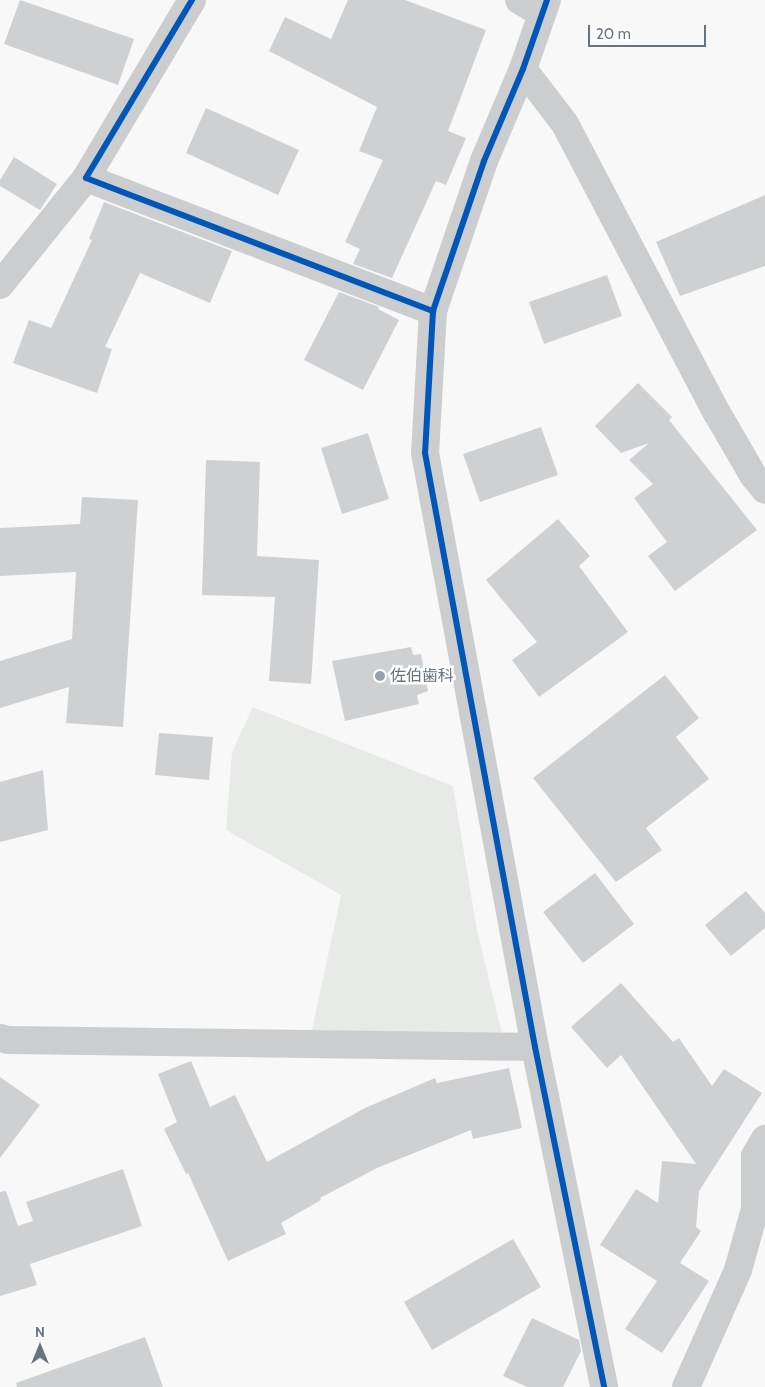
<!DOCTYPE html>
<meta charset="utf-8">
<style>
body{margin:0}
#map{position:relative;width:765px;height:1387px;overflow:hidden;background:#f8f8f8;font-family:Cabin,"Noto Sans JP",sans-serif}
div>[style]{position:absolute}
.green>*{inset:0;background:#e7eae6}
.building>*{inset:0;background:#cfd0d2}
.minor>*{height:28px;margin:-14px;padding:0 14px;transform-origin:14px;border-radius:14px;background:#cbcdce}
.cycleway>*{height:6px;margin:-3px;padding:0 3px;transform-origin:3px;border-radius:3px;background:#0057b8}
.dots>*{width:14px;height:14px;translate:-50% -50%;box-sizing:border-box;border:2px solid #fff;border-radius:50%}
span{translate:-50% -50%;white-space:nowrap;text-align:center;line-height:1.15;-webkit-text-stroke:5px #fff;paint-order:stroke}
.poi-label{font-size:16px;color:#667480}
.left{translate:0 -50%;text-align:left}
.north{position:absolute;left:15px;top:1322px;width:50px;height:50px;-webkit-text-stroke:4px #fff;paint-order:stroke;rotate:0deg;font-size:14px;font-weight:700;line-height:20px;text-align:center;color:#667480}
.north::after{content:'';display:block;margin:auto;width:18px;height:22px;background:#667480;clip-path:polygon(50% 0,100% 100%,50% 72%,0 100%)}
.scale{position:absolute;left:588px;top:25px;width:118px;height:22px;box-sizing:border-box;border:2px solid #667480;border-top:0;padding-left:6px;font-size:15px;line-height:18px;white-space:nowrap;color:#667480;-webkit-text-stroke:4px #fff;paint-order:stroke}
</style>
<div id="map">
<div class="green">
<div style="clip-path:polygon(253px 707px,453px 786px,476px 925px,502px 1034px,312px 1030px,341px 895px,226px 830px,232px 752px)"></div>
</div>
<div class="building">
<div style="clip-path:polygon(20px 0,134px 39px,118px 85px,4px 44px)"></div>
<div style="clip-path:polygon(348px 0,405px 0,486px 30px,448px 131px,466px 138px,446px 185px,436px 181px,392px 278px,353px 264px,360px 249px,345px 242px,383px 160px,359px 151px,377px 107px,269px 51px,285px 17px,331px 39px)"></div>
<div style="clip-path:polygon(206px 108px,299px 150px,278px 195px,186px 153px)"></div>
<div style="clip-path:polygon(14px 157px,57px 184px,40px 210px,0 186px,0 180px)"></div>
<div style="clip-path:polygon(765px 195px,765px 266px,680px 296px,656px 242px)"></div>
<div style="clip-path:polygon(104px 202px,232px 251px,210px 303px,140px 273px,105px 347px,112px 349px,97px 393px,13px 363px,29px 320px,51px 328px,92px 240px,89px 239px)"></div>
<div style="clip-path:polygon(607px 275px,622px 316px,544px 344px,529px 302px)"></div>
<div style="clip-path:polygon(339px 292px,379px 307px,378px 309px,399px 320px,363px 390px,304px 360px)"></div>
<div style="clip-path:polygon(638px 383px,672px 417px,669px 420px,757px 530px,675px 591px,648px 556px,667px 542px,634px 498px,653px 484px,629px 460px,649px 443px,621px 453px,595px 426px)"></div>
<div style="clip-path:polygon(541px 427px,558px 475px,480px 502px,463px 454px)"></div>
<div style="clip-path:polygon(368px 433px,389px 499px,342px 514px,321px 448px)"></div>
<div style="clip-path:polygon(206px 460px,260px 462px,257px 556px,319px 560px,311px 684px,269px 681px,275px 597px,202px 595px)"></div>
<div style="clip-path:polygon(82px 497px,138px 500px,123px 727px,66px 723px,69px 687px,0 708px,0 661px,72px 639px,76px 572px,0 576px,0 528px,80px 524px)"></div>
<div style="clip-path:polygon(558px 519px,590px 556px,579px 566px,628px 632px,539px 697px,512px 660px,537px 642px,486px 580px)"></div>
<div style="clip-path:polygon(411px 647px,413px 655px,421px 654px,428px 691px,417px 695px,419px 704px,345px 721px,332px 661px)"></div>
<div style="clip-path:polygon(665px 675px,699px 718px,676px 737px,709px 779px,646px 828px,662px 850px,616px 882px,533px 778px)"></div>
<div style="clip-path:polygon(159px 733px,213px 737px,209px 780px,155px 775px)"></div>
<div style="clip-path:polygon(43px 770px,48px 830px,0 842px,0 782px)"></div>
<div style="clip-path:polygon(595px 873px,634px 924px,583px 963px,543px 912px)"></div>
<div style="clip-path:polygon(746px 891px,765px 913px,765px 928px,731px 956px,705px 925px)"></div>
<div style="clip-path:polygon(621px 983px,673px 1042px,679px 1038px,712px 1086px,724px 1069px,762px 1093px,699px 1191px,696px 1227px,701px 1231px,680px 1263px,709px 1281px,662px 1353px,625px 1329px,657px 1281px,600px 1245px,636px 1189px,658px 1203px,662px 1161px,696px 1164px,621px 1055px,607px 1068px,571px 1027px)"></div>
<div style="clip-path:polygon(191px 1061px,210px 1107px,235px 1095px,267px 1162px,365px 1108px,435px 1078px,437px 1083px,509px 1068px,522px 1128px,473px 1139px,471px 1130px,377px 1168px,320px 1198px,321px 1200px,281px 1223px,286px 1234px,228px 1261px,188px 1173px,186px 1174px,164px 1129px,177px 1122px,158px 1074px)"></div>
<div style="clip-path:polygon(0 1077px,40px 1105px,0 1158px)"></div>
<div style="clip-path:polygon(123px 1169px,142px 1226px,30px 1264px,37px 1285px,0 1296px,0 1192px,6px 1191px,18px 1226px,33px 1221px,26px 1202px)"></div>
<div style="clip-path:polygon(513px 1239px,541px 1287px,432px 1350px,404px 1302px)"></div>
<div style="clip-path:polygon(532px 1318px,579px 1340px,581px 1351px,563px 1387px,527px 1387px,503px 1376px)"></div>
<div style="clip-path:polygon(145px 1337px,163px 1387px,17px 1387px,16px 1383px)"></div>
</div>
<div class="minor">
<div style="left:192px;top:0;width:207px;rotate:120.8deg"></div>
<div style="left:86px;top:178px;width:372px;rotate:21deg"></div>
<div style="left:519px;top:0;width:26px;rotate:31deg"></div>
<div style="left:547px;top:0;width:73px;rotate:109.2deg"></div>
<div style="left:523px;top:69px;width:100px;rotate:113deg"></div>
<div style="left:484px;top:161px;width:158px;rotate:108.8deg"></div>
<div style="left:433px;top:311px;width:142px;rotate:93.2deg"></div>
<div style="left:425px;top:453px;width:604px;rotate:79.51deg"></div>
<div style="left:535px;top:1047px;width:347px;rotate:78.5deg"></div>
<div style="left:523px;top:69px;width:69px;rotate:52.6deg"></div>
<div style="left:565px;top:124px;width:327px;rotate:62.3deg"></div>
<div style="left:717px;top:413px;width:72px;rotate:59.9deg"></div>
<div style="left:753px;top:475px;width:19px;rotate:51deg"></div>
<div style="left:0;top:285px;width:137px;rotate:-51.2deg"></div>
<div style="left:0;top:1038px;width:9px;rotate:13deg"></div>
<div style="left:9px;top:1040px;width:526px;rotate:0.76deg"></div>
<div style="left:686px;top:1387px;width:128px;rotate:-66deg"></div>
<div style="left:738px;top:1270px;width:63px;rotate:-74.4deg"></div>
<div style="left:755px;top:1209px;width:53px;rotate:-90deg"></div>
<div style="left:755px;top:1156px;width:20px;rotate:-60deg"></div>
</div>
<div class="cycleway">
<div style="left:192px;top:0;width:207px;rotate:120.8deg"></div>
<div style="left:86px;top:178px;width:372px;rotate:21deg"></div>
<div style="left:547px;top:0;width:73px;rotate:109.2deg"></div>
<div style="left:523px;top:69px;width:100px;rotate:113deg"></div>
<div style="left:484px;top:161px;width:158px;rotate:108.8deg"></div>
<div style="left:433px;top:311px;width:142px;rotate:93.2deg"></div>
<div style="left:425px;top:453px;width:604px;rotate:79.51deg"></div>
<div style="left:535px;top:1047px;width:347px;rotate:78.5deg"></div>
</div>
<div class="dots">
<div style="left:380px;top:676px;background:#99a2aa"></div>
</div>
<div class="poi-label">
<span class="left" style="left:390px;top:676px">佐伯歯科</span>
</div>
<div class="north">N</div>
<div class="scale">20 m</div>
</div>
